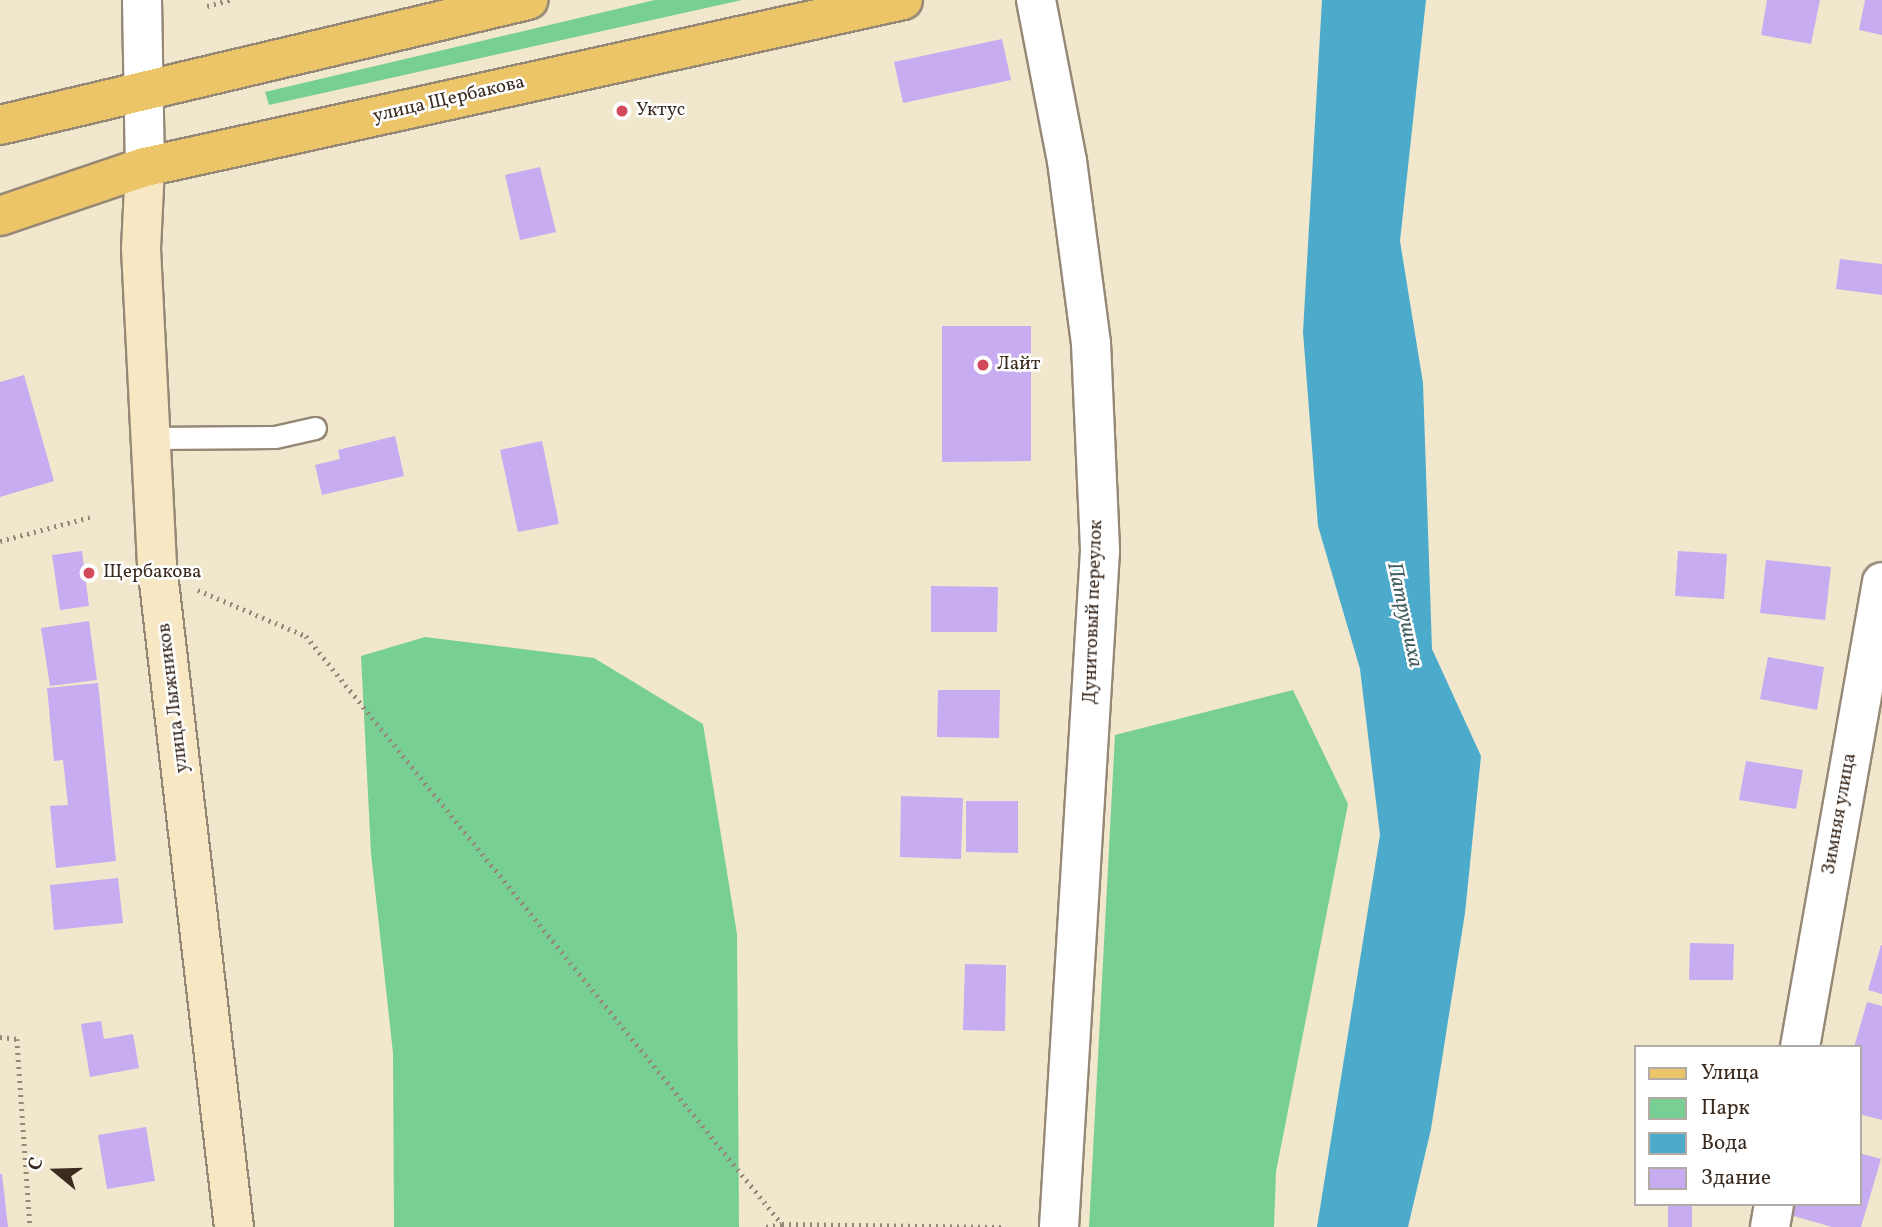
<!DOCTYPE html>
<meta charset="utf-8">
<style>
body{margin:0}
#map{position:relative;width:1882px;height:1227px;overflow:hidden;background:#f1e7cd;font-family:Vollkorn,serif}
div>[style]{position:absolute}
.green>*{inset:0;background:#78cf94}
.water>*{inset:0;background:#4cabcb}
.building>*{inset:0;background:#c7acf1}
.path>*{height:4.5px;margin-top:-2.25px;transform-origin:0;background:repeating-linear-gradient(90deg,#968876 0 2px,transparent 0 7px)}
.roads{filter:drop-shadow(2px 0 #968876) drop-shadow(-2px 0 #968876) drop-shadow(0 2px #968876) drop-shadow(0 -2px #968876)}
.service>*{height:21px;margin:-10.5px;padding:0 10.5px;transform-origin:10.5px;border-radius:10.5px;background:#fff}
.minor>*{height:38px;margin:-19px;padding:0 19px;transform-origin:19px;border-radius:19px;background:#fff}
.tertiary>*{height:38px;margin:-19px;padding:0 19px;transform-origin:19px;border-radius:19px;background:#fff}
.secondary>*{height:38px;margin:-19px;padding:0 19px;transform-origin:19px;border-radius:19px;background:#f7e8c3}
.primary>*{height:38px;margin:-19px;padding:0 19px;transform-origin:19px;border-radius:19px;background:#ecc569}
.dots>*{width:19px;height:19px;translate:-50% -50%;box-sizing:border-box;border:4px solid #fff;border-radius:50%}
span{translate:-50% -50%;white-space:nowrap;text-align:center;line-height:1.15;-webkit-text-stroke:5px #fff;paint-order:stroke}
.street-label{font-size:19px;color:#3b2a1e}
.poi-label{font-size:19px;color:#3b2a1e}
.left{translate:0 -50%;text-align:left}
.water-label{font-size:21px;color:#425e63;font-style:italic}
.legend{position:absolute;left:1634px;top:1045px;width:228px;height:161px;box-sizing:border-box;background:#fff;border:2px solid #b1aaa5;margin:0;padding:9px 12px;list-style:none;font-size:21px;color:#3b2a1e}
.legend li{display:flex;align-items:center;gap:14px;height:35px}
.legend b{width:35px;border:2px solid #b1aaa5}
.north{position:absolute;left:21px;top:1136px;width:70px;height:70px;-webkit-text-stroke:5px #fff;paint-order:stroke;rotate:289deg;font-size:19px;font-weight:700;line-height:28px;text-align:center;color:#3b2a1e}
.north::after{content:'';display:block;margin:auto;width:24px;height:32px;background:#3b2a1e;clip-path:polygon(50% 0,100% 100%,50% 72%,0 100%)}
</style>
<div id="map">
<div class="green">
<div style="clip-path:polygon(655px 0,742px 0,269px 105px,265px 92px)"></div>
<div style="clip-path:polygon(425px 637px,594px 658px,703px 724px,737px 934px,739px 1227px,394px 1227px,393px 1053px,371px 853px,361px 656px)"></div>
<div style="clip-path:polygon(1293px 690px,1348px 804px,1276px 1172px,1274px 1227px,1089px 1227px,1115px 735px)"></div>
</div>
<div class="water">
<div style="clip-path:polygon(1322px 0,1426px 0,1400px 241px,1423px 383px,1432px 649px,1481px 756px,1465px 913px,1431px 1129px,1408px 1227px,1317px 1227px,1380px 835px,1360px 669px,1318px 526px,1303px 332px)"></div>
</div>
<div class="building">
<div style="clip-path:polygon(1767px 0,1820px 0,1811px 44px,1761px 35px)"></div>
<div style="clip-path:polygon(1865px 0,1882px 0,1882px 35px,1859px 30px)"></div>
<div style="clip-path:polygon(1002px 39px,1011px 80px,903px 103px,894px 62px)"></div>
<div style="clip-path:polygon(540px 167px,556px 232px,520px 240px,505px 175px)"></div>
<div style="clip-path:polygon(1840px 259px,1882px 264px,1882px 295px,1836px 289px)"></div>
<div style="clip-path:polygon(942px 326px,1031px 326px,1031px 461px,942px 462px)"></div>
<div style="clip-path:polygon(24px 375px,54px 481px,0 497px,0 382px)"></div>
<div style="clip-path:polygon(395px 436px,404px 476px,322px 495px,315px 465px,340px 459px,338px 450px)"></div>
<div style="clip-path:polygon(542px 441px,559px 524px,518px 532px,500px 450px)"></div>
<div style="clip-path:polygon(82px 551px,89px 606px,60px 610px,52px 555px)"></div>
<div style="clip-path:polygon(1678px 551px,1727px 554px,1724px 599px,1675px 596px)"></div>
<div style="clip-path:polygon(1766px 560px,1831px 567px,1825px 620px,1760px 613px)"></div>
<div style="clip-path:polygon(931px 586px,998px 587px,997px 632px,931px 632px)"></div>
<div style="clip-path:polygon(89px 621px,97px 680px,50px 686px,41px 628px)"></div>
<div style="clip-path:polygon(1768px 657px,1824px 667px,1817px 710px,1760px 699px)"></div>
<div style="clip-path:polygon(98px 683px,116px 861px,56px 868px,50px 806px,68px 805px,63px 760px,54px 761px,47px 688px)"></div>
<div style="clip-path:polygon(938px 690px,1000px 690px,999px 738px,937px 737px)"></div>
<div style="clip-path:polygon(1746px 761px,1803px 770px,1796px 809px,1739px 800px)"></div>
<div style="clip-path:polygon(901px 796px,963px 798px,961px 859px,900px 857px)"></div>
<div style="clip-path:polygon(966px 801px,1018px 801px,1018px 853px,966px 852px)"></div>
<div style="clip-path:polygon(118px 878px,123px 923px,54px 930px,50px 885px)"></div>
<div style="clip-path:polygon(1690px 943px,1734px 944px,1733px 980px,1689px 980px)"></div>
<div style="clip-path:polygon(1881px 945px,1882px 945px,1882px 994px,1868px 990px)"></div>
<div style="clip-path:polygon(965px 964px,1006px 965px,1005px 1031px,963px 1030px)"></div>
<div style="clip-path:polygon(1867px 1002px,1882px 1006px,1882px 1120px,1859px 1114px,1859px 1047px,1854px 1047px)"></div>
<div style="clip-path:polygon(101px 1021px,104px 1039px,133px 1034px,139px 1068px,90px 1077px,81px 1024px)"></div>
<div style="clip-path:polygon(146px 1127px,155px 1181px,107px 1189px,98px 1135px)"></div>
<div style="clip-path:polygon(1859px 1153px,1881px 1159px,1861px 1227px,1832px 1227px,1787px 1214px,1790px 1204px,1859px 1204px)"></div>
<div style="clip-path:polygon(0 1174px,2px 1174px,8px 1227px,0 1227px)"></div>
<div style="clip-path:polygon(1668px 1204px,1692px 1204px,1692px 1227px,1668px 1227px)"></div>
</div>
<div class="path">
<div style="left:207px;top:6px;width:24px;rotate:-15deg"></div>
<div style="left:0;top:541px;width:93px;rotate:-14.9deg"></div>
<div style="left:198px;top:590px;width:117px;rotate:23.1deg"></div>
<div style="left:306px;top:636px;width:757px;rotate:51.01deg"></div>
<div style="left:782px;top:1224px;width:219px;rotate:0.8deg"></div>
<div style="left:0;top:1037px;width:17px;rotate:7deg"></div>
<div style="left:17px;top:1039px;width:188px;rotate:86deg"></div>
<div style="left:766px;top:1227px;width:16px;rotate:-11deg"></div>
</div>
<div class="roads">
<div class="service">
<div style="left:152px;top:438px;width:123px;rotate:-0.5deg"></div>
<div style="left:275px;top:437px;width:41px;rotate:-12.7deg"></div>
</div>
<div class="minor">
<div style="left:1036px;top:0;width:164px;rotate:79.1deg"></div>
<div style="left:1067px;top:161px;width:184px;rotate:82.5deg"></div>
<div style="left:1091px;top:343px;width:208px;rotate:87.5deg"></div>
<div style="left:1100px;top:551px;width:677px;rotate:93.47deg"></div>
<div style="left:1800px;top:1047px;width:472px;rotate:-80deg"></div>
<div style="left:1770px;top:1227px;width:23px;rotate:-80deg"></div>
</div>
<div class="tertiary">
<div style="left:142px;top:0;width:167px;rotate:89deg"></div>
</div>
<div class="secondary">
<div style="left:145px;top:167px;width:82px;rotate:92.8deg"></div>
<div style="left:141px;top:249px;width:316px;rotate:87.1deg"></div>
<div style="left:157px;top:565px;width:666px;rotate:83.37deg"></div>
</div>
<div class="primary">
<div style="left:0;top:125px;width:543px;rotate:-13.32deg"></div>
<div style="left:0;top:216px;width:153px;rotate:-18.7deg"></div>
<div style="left:145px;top:167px;width:776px;rotate:-12.42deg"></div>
</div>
</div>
<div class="dots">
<div style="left:622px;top:111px;background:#d1495b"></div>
<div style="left:983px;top:365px;background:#d1495b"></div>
<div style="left:89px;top:573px;background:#d1495b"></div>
</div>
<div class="street-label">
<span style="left:449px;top:100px;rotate:-13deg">улица Щербакова</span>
<span style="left:1094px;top:612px;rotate:-88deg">Дунитовый переулок</span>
<span style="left:174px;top:698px;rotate:-97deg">улица Лыжников</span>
<span style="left:1840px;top:814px;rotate:-80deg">Зимняя улица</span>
</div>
<div class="poi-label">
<span class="left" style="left:636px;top:111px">Уктус</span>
<span class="left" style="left:997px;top:365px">Лайт</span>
<span class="left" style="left:103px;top:573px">Щербакова</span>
</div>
<div class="water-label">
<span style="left:1404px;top:615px;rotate:78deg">Патрушиха</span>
</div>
<ul class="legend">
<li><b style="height:9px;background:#ecc569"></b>Улица</li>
<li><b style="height:19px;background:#78cf94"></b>Парк</li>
<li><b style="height:19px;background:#4cabcb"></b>Вода</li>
<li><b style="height:19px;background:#c7acf1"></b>Здание</li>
</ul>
<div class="north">С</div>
</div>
